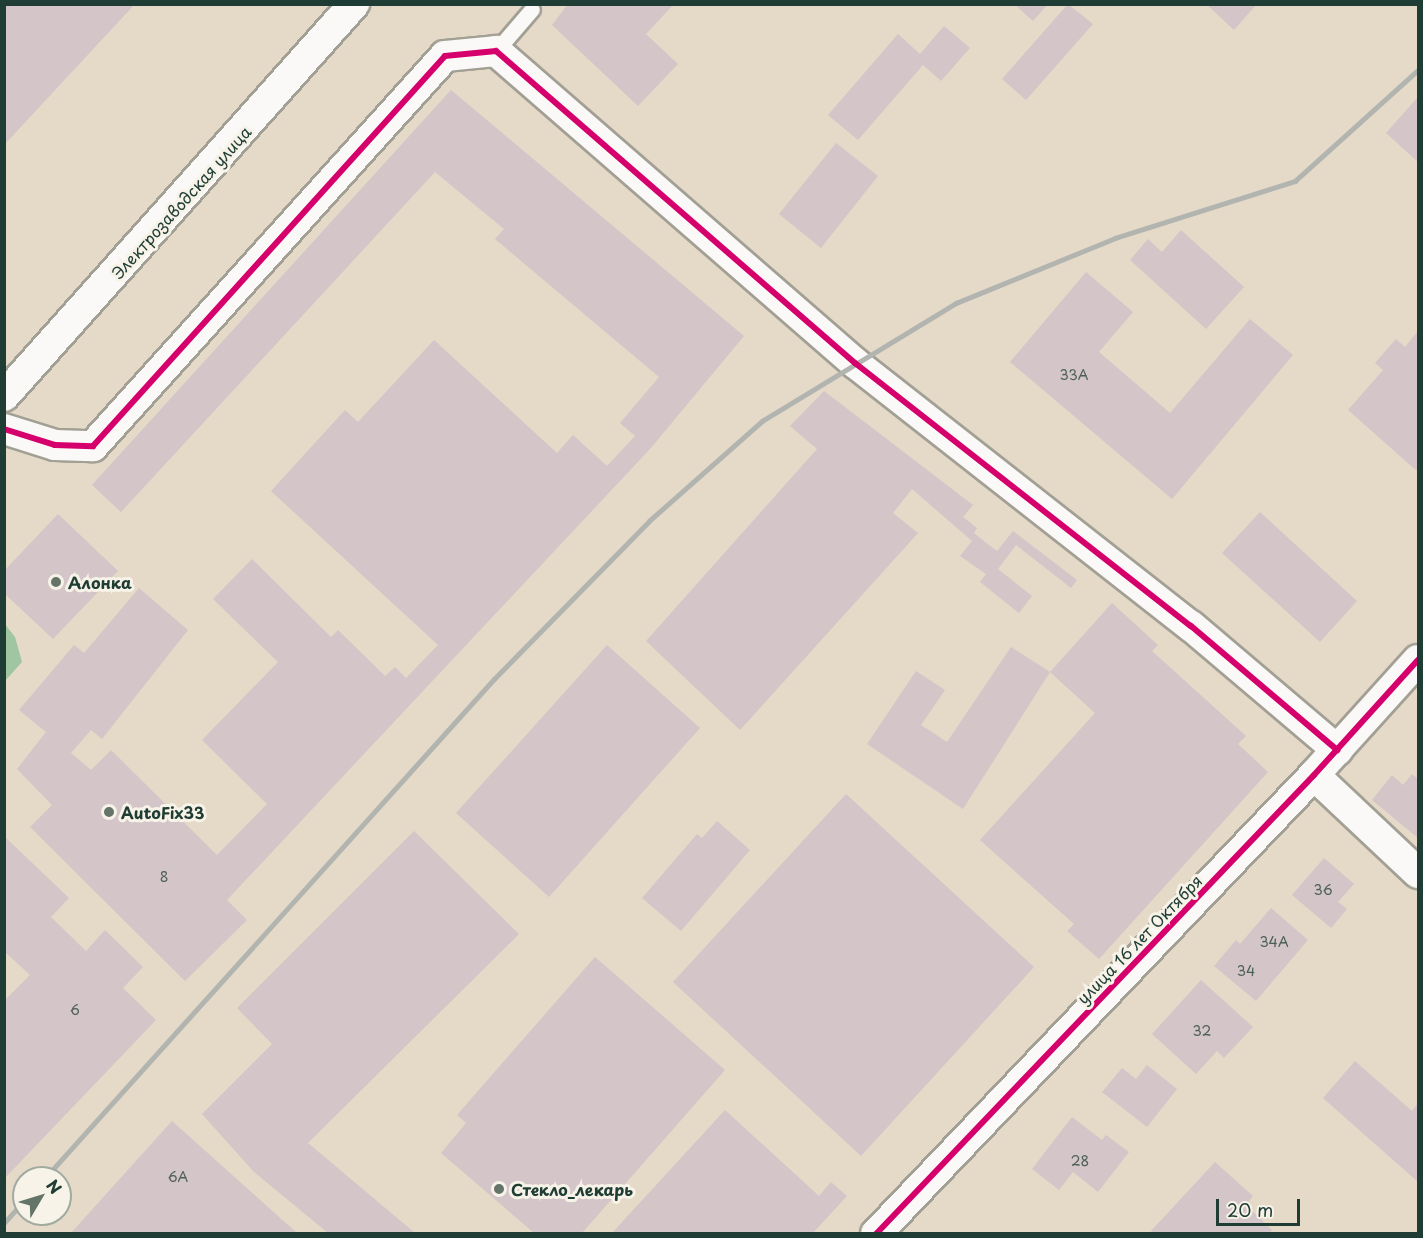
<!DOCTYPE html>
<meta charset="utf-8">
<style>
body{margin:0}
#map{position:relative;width:1423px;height:1238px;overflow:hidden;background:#e5d9c8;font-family:"Playpen Sans",sans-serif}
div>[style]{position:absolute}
.forest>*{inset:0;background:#9fc6a1}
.building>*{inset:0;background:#d3c5c8}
.roads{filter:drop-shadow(2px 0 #a29f94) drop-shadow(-2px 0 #a29f94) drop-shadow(0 2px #a29f94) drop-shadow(0 -2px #a29f94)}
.service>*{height:15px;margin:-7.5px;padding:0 7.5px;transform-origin:7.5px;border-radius:7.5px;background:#fbf9f7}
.minor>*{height:30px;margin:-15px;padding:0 15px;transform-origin:15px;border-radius:15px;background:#fbf9f7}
.rail>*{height:4.5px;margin:-2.25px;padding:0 2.25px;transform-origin:2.25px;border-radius:2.25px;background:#b2b4b0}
.cycleway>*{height:6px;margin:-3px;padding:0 3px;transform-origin:3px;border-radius:3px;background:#d6006c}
.dots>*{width:16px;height:16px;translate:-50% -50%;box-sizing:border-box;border:3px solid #f7f3e8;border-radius:50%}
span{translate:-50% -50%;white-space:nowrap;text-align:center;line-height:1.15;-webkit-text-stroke:6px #f7f3e8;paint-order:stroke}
.number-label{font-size:14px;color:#4c5f59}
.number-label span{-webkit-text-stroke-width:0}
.street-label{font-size:16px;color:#1f3d34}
.poi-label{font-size:16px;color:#1f3d34;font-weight:700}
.left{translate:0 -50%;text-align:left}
.frame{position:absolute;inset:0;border:6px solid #1f3d34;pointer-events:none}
.north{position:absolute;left:12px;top:1166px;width:60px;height:60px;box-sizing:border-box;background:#f7f3e8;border:2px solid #a1aaa0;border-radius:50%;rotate:52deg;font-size:16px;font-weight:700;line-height:24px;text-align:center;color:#1f3d34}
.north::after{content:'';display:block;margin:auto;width:21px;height:27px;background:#647468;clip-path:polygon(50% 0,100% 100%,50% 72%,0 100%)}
.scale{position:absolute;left:1216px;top:1199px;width:84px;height:27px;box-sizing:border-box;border:3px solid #1f3d34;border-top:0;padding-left:8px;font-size:18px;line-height:21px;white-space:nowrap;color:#1f3d34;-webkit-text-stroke:4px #f7f3e8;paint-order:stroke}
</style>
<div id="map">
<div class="forest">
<div style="clip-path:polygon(4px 623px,15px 637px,22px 662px,5px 681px)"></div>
</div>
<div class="building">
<div style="clip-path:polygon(4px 4px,135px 4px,4px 145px)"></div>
<div style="clip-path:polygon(568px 4px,674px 4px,646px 34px,678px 64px,638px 106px,552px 25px)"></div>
<div style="clip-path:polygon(1014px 4px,1048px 4px,1033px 21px)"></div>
<div style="clip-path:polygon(1068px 4px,1093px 24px,1026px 100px,1002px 79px)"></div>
<div style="clip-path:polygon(1206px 4px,1257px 4px,1234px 30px)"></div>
<div style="clip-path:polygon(944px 26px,970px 48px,941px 81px,923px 65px,858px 140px,828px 115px,898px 34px,920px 54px)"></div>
<div style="clip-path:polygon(451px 90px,744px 336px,650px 449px,227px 900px,247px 920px,185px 981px,30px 827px,52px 805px,17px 769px,46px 732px,19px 710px,74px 645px,84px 653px,139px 588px,188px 630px,102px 739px,91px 730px,71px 753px,91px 770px,111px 750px,217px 855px,267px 804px,202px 740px,278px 662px,213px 599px,252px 559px,331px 637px,338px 630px,385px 676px,395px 667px,406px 678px,438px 645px,271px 491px,345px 410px,358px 422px,434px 340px,557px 453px,573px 435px,607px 466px,635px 436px,620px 423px,659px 377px,495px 239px,504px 229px,435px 172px,121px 512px,92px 485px)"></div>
<div style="clip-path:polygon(1418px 97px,1418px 162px,1386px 133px)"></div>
<div style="clip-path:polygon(836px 143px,878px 176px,821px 248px,779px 214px)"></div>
<div style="clip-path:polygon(1181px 230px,1244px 287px,1206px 329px,1130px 260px,1148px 239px,1162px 252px)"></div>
<div style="clip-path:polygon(1086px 272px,1133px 312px,1099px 352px,1170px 413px,1250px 319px,1293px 355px,1172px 499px,1010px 362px)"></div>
<div style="clip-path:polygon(1418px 331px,1418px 472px,1348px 410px,1383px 370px,1375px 363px,1396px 339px,1405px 347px)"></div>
<div style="clip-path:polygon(824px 391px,973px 505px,963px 517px,977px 528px,974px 533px,985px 542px,997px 551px,1013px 531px,1077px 580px,1071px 588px,1016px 545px,998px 569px,1032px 596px,1019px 613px,980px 582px,986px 574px,960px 556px,972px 541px,912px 489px,893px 513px,918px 533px,740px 730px,646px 641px,817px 449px,790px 426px)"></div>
<div style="clip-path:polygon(1260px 512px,1357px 601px,1320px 642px,1222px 553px)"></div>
<div style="clip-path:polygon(58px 514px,118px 571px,53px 639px,4px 593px,4px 571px)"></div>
<div style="clip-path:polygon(1112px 603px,1158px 645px,1152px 651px,1246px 736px,1238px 744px,1268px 772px,1099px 959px,1067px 931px,1074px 924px,980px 840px,1095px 713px,1050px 672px)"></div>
<div style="clip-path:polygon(607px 645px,700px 728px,549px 897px,456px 813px)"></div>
<div style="clip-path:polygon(1011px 647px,1050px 672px,963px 809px,867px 744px,916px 671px,945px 690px,921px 725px,947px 742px)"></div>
<div style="clip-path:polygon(1412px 774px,1418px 779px,1418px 838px,1372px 800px,1392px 775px,1403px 785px)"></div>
<div style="clip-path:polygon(846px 794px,1034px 967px,861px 1156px,673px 982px)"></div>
<div style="clip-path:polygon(717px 821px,750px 850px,681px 931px,642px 898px,697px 834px,702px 838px)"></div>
<div style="clip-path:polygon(414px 831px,519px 934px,308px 1143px,415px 1233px,328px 1233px,254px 1172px,202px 1114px,272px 1044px,237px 1008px)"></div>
<div style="clip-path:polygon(4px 836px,69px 898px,51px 917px,86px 951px,105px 930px,143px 967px,123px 988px,156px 1020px,4px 1179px,4px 1001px,30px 975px,4px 951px)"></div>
<div style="clip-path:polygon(1324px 858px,1354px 884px,1338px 902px,1347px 909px,1331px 928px,1292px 895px)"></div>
<div style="clip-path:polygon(1271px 908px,1308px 940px,1256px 1001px,1214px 966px,1236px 940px,1240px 944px)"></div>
<div style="clip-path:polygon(595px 957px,725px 1070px,582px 1233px,534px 1233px,441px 1153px,466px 1123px,457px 1115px)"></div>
<div style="clip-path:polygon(1201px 980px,1253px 1027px,1224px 1058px,1217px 1051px,1196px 1074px,1152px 1034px)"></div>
<div style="clip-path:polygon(1355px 1061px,1412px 1111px,1418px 1103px,1418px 1182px,1323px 1098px)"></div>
<div style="clip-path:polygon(1147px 1065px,1177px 1089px,1147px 1127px,1102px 1092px,1122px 1068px,1136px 1079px)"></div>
<div style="clip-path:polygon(725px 1110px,819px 1196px,831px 1182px,847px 1196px,813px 1233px,612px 1233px)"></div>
<div style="clip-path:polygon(1072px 1117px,1102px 1140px,1106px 1135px,1129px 1152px,1098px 1192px,1073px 1172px,1059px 1190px,1032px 1169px)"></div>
<div style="clip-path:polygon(172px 1121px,297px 1233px,71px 1233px)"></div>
<div style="clip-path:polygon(1215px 1162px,1253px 1196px,1246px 1205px,1272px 1230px,1269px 1233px,1153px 1233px,1151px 1231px)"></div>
</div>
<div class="roads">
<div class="service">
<div style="left:496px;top:51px;width:55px;rotate:-49.4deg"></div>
</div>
<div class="minor">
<div style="left:4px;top:396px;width:526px;rotate:-48.24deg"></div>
<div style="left:4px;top:429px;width:53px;rotate:17.4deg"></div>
<div style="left:55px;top:445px;width:38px;rotate:2deg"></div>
<div style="left:93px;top:446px;width:525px;rotate:-47.93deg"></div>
<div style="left:445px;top:56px;width:51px;rotate:-5.6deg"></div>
<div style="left:496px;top:51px;width:476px;rotate:41deg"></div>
<div style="left:855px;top:363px;width:427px;rotate:38.1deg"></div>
<div style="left:1191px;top:626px;width:192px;rotate:40.3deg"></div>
<div style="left:1314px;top:775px;width:143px;rotate:43.3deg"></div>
<div style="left:876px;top:1234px;width:634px;rotate:-46.34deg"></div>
<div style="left:1314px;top:775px;width:155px;rotate:-47.9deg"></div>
</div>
</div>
<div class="rail">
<div style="left:45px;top:1178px;width:671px;rotate:-48.02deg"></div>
<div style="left:494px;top:679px;width:221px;rotate:-45.5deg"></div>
<div style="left:649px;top:521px;width:151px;rotate:-41.5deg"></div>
<div style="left:762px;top:421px;width:227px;rotate:-31.3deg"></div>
<div style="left:956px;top:303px;width:172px;rotate:-22.2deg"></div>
<div style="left:1115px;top:238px;width:189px;rotate:-17.6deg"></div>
<div style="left:1295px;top:181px;width:166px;rotate:-42.1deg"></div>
<div style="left:4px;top:1223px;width:30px;rotate:-48deg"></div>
</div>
<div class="cycleway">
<div style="left:4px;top:429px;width:53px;rotate:17.4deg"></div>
<div style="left:55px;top:445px;width:38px;rotate:2deg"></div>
<div style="left:93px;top:446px;width:525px;rotate:-47.93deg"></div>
<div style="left:445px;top:56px;width:51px;rotate:-5.6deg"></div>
<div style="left:496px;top:51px;width:476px;rotate:41deg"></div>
<div style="left:855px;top:363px;width:427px;rotate:38.1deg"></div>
<div style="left:1191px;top:626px;width:192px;rotate:40.3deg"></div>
<div style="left:876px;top:1234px;width:634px;rotate:-46.34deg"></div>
<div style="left:1314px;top:775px;width:155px;rotate:-47.9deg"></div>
</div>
<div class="dots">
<div style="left:56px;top:582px;background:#647468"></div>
<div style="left:109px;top:812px;background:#647468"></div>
<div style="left:499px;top:1189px;background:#647468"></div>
</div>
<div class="number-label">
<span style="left:1074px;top:375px">33А</span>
<span style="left:164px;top:877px">8</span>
<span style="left:1323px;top:890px">36</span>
<span style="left:1274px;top:942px">34А</span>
<span style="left:1246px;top:971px">34</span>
<span style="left:75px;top:1010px">6</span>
<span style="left:1202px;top:1031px">32</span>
<span style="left:1080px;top:1161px">28</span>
<span style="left:178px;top:1177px">6А</span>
</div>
<div class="street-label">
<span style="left:181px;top:202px;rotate:-48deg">Электрозаводская улица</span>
<span style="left:1139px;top:939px;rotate:-46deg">улица 16 лет Октября</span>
</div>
<div class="poi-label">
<span class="left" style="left:68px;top:582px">Алонка</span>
<span class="left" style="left:121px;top:812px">AutoFix33</span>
<span class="left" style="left:511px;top:1189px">Стекло_лекарь</span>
</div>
<div class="frame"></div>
<div class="north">N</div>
<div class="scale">20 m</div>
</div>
